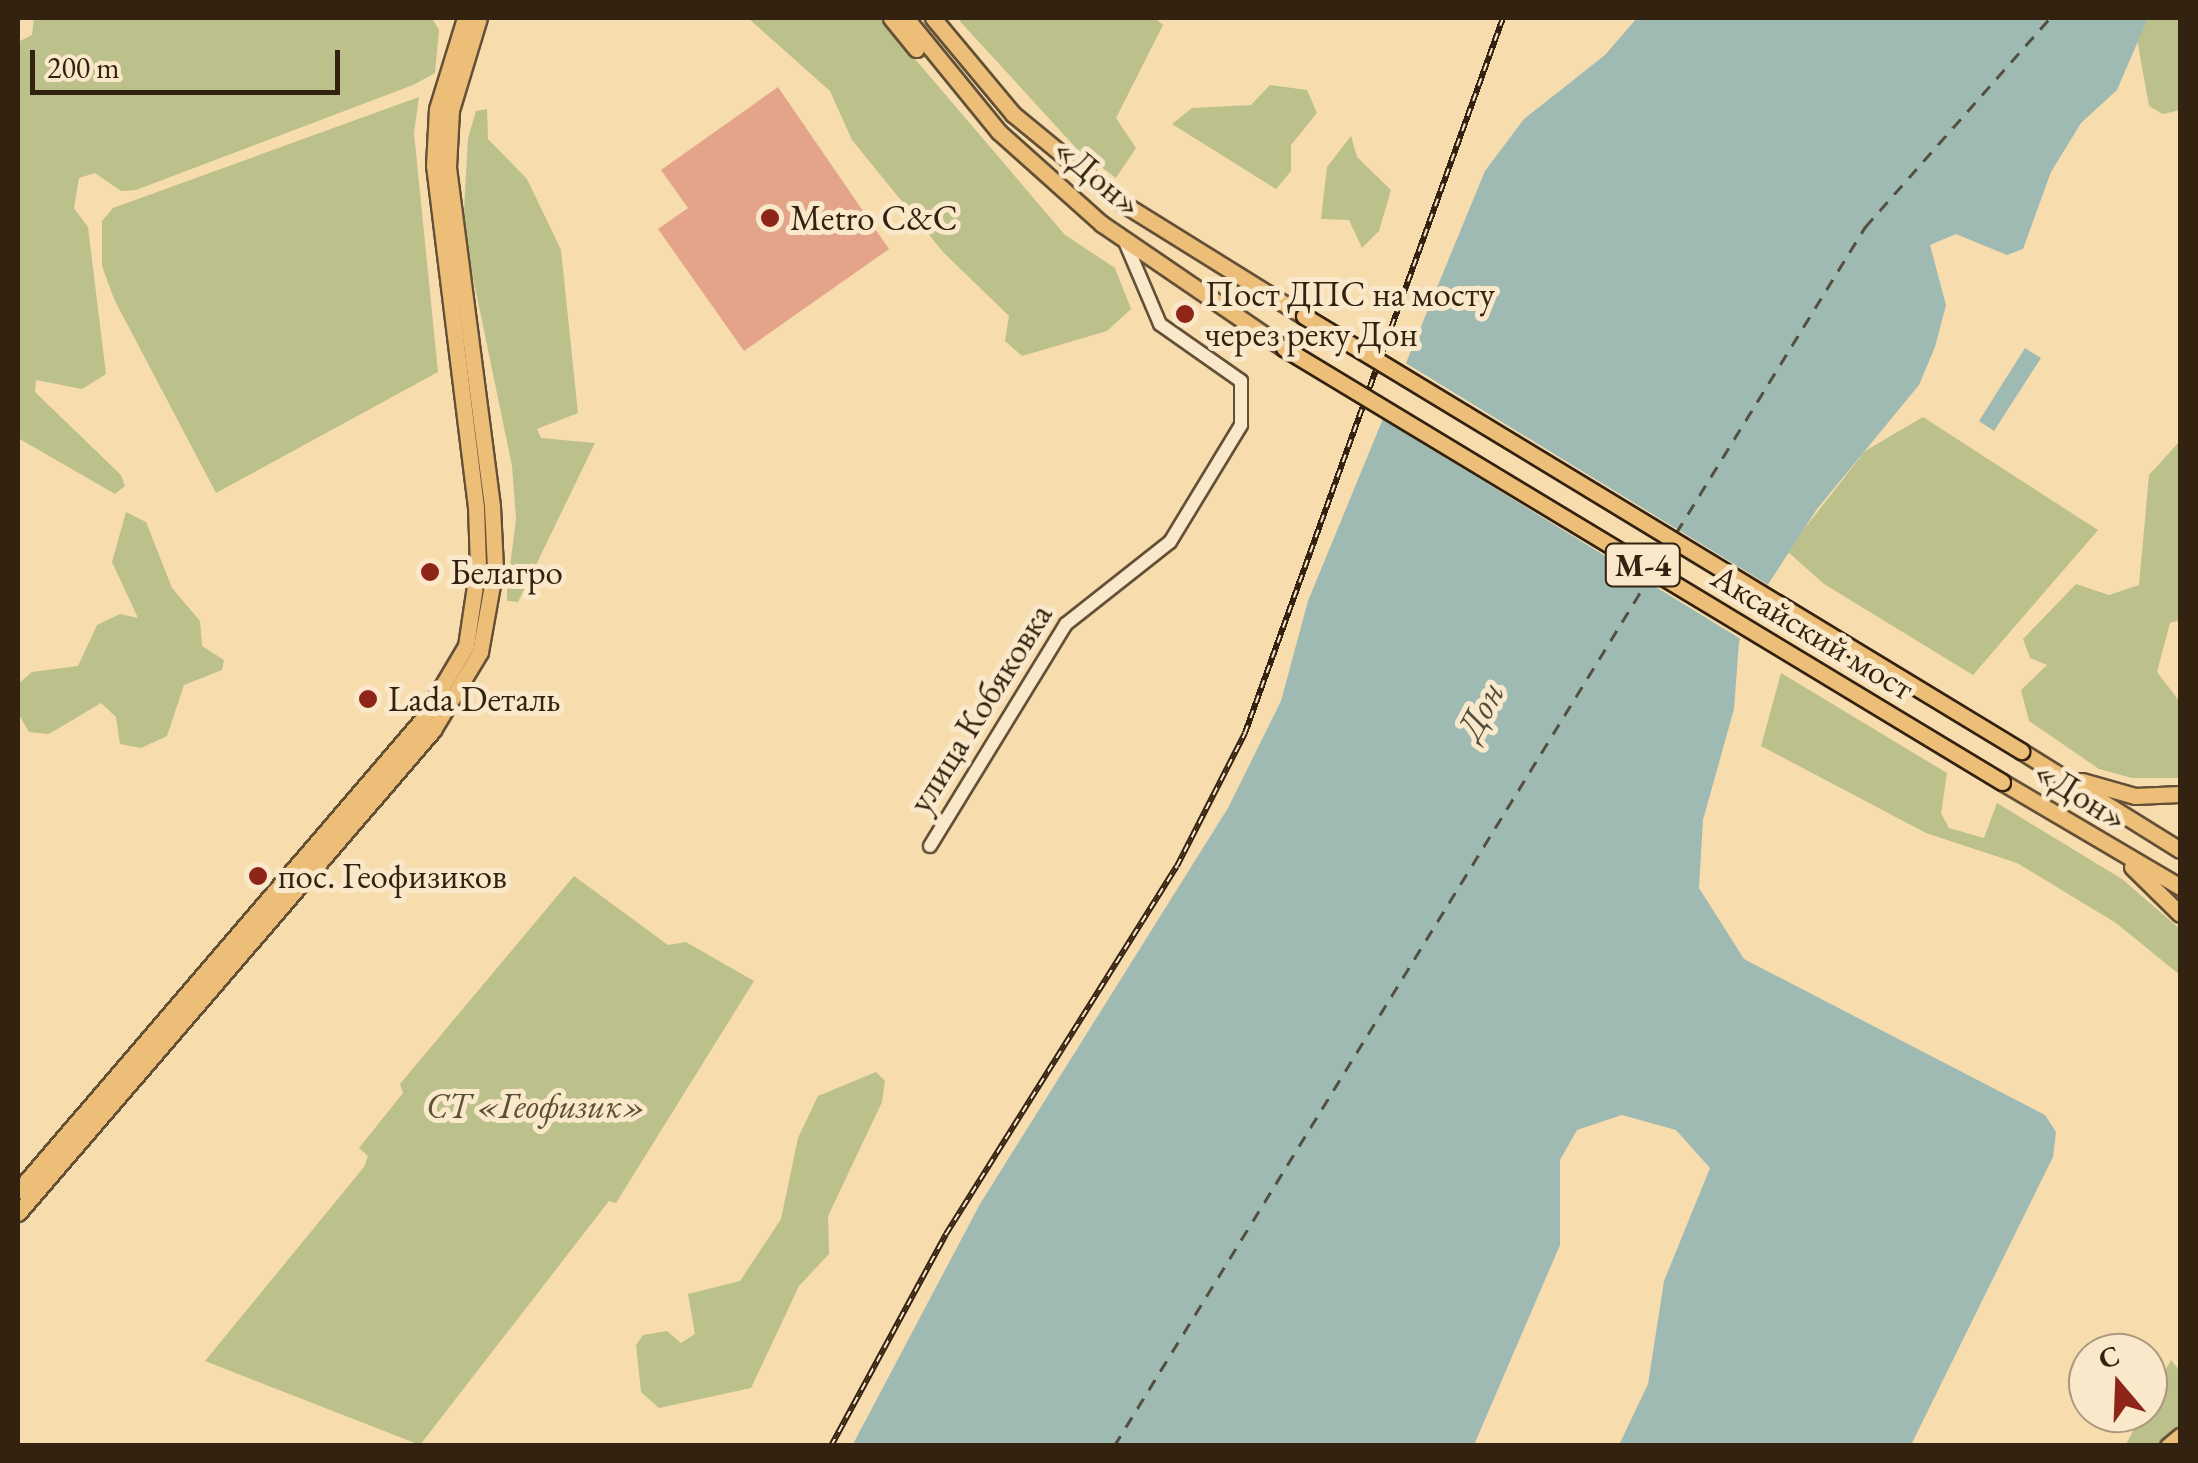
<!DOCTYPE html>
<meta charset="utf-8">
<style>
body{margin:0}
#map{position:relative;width:2198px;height:1463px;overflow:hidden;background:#f7dcae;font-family:"EB Garamond",serif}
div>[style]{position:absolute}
.green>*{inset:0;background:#bcc08b}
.water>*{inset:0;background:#9fbab3}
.pier>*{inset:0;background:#f7dcae}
.ferry>*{height:2.5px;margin-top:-1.25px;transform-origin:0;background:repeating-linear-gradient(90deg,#535040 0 12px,transparent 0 22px)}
.building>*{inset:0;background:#e3a48a}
.roads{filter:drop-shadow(2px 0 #635037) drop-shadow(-2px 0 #635037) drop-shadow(0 2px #635037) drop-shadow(0 -2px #635037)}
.minor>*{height:12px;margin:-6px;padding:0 6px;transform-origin:6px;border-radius:6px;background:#fae8ca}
.major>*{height:15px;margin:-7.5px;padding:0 7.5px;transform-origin:7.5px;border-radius:7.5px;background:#ecbe77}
.rail>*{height:6px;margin-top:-3px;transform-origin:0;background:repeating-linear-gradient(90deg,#fae8ca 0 8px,#32220f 0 16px);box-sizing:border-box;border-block:2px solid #32220f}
.bridges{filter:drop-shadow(2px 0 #32220f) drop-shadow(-2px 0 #32220f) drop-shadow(0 2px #32220f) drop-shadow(0 -2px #32220f)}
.major-bridge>*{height:15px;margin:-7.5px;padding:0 7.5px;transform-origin:7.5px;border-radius:7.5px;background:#ecbe77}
.dots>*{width:28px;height:28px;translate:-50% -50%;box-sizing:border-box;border:5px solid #fae8ca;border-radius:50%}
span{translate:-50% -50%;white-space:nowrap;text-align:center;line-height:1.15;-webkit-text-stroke:10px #fae8ca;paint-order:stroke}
.shield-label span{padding:2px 8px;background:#fae8ca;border:2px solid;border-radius:8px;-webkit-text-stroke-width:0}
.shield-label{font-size:32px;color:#32220f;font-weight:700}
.street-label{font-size:35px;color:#32220f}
.poi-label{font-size:35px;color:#32220f}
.left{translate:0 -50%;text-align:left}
.park-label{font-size:35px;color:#5b5134;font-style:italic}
.water-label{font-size:38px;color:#535040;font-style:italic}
.frame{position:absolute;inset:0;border:20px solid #32220f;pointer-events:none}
.north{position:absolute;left:2068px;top:1333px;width:100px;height:100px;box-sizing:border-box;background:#fae8ca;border:2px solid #aa997f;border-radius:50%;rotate:341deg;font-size:28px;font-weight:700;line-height:40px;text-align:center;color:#32220f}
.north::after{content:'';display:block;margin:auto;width:35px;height:45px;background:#8f2418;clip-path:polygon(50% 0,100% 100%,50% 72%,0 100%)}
.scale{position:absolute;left:30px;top:50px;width:310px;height:45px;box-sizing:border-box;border:5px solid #32220f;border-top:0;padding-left:12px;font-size:30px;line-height:35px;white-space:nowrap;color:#32220f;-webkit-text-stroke:8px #fae8ca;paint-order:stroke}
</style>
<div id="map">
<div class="green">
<div style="clip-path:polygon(34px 18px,407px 18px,433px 20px,439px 30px,435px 73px,413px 85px,136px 190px,121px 191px,95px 173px,79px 178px,74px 208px,88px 227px,106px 374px,82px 389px,36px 380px,35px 392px,121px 475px,125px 486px,115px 494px,18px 438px,18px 42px,32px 35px)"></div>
<div style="clip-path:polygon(748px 18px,880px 18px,1065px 235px,1115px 268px,1131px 309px,1107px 331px,1022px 356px,1005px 341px,1009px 316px,943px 252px,852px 140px,830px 91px)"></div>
<div style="clip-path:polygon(957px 18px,1155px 18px,1163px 25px,1116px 118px,1136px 148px,1116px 178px,1077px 149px)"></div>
<div style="clip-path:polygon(2148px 18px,2180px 18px,2180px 110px,2163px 114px,2149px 106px,2137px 39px)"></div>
<div style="clip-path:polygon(1270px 85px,1307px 90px,1317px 113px,1291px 145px,1291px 171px,1276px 189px,1172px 124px,1192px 108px,1251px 105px)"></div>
<div style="clip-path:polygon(419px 97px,414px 133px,438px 372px,216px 493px,114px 299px,102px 266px,102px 221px,113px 208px)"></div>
<div style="clip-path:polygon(487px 109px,488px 139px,527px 179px,561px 250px,578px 413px,537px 429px,541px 438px,595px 443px,518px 602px,507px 601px,507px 590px,516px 519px,512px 466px,463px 229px,468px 138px,476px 111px)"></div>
<div style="clip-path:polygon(1351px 136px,1357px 157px,1391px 190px,1379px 231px,1362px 248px,1349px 220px,1321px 219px,1327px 167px)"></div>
<div style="clip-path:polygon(1923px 417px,2098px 530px,1973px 675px,1824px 584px,1787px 551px,1865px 451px)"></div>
<div style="clip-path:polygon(2180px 441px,2180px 620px,2170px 623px,2157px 672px,2180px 702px,2180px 778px,2132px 778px,2099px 769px,2029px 721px,2021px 690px,2047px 665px,2030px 658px,2023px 639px,2076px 584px,2109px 595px,2139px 585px,2149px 475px)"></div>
<div style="clip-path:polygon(126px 512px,146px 522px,172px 588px,200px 621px,202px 646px,224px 660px,222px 670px,184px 685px,167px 736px,141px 748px,120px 744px,116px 717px,101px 703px,49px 734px,29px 732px,18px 713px,18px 684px,32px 672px,78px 666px,97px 625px,120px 614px,138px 618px,112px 562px)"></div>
<div style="clip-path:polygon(1781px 673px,1947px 773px,1941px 813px,1949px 828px,1984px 838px,1997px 803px,2122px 879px,2180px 929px,2180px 975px,2116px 923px,2017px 863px,1926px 833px,1761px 746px)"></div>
<div style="clip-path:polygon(574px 876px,668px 945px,686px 942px,754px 981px,616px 1203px,609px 1201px,420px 1445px,205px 1361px,364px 1167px,368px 1156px,359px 1148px,403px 1093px,400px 1084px)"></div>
<div style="clip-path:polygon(876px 1072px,885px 1081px,882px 1102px,828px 1216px,829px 1254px,799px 1286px,751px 1388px,659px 1408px,641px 1392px,636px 1345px,643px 1335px,667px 1331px,681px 1343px,695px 1334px,688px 1294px,740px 1281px,781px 1219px,798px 1138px,818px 1096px)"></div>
<div style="clip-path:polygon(2171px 1360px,2180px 1371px,2180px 1426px,2157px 1445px,2125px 1446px)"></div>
</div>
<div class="water">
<div style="clip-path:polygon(1637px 18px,2148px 18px,2117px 90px,2081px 123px,2051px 172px,2023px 249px,2007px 255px,1956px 234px,1930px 245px,1946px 305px,1935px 347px,1919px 385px,1817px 509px,1754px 606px,1739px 642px,1734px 709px,1703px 820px,1699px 888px,1744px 959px,2045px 1115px,2056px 1132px,2053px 1157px,1911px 1445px,1619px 1445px,1648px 1384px,1664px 1281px,1710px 1168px,1676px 1130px,1622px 1115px,1577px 1130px,1560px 1160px,1560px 1245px,1474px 1445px,852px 1446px,980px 1204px,1228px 808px,1281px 701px,1308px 601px,1485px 171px,1524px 119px,1605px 55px)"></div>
<div style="clip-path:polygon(2025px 348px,2041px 358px,1994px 431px,1979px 421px)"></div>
</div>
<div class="pier">
<div style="clip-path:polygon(1404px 362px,1770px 586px,1744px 641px,1377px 416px)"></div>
</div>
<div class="ferry">
<div style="left:1676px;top:533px;width:360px;rotate:-58.3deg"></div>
<div style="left:1865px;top:227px;width:279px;rotate:-48.5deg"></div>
<div style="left:1655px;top:567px;width:27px;rotate:-57deg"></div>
<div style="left:1114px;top:1446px;width:1020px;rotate:-58.35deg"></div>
</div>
<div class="building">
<div style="clip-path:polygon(778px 87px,889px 249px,744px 351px,658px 229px,688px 208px,661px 170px)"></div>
</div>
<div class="roads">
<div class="minor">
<div style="left:930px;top:846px;width:260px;rotate:-58.5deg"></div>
<div style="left:1066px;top:624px;width:132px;rotate:-38.3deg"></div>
<div style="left:1170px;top:542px;width:137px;rotate:-58.7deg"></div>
<div style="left:1241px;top:425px;width:44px;rotate:-90deg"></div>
<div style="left:1241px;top:381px;width:99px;rotate:-144.9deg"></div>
<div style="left:1160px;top:324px;width:92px;rotate:-113deg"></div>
</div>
<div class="major">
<div style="left:891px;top:18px;width:40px;rotate:51deg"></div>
<div style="left:906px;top:18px;width:147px;rotate:50.8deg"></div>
<div style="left:999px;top:132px;width:138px;rotate:41.8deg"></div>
<div style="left:1102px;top:224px;width:220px;rotate:34.3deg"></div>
<div style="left:933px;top:18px;width:125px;rotate:50.2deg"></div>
<div style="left:1013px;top:114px;width:137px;rotate:39.4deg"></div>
<div style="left:1119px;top:201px;width:218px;rotate:31.9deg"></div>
<div style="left:2021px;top:751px;width:187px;rotate:31.9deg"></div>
<div style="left:2082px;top:781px;width:55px;rotate:15.8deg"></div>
<div style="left:2135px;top:796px;width:45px;rotate:-2.5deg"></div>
<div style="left:2002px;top:782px;width:207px;rotate:30.5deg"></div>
<div style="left:2132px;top:867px;width:67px;rotate:44.4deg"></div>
<div style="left:18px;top:1191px;width:621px;rotate:-49.38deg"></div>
<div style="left:422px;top:720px;width:86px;rotate:-59.3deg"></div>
<div style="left:466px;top:646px;width:81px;rotate:-81.5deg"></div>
<div style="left:478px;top:566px;width:59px;rotate:-91.9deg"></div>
<div style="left:476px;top:507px;width:344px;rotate:-97deg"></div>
<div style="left:434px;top:166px;width:57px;rotate:-87deg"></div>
<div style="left:437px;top:109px;width:95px;rotate:-72.9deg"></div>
<div style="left:18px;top:1213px;width:637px;rotate:-49.33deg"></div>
<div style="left:433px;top:730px;width:91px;rotate:-58.9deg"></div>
<div style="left:480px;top:652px;width:85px;rotate:-79.9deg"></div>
<div style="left:495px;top:568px;width:62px;rotate:-92.8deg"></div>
<div style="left:492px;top:506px;width:342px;rotate:-97.4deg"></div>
<div style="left:448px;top:167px;width:57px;rotate:-87deg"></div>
<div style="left:451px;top:110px;width:96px;rotate:-73.1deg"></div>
<div style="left:2168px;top:1446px;width:16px;rotate:-40deg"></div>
</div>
</div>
<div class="rail">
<div style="left:831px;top:1446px;width:241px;rotate:-61.5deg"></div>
<div style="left:946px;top:1234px;width:434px;rotate:-57.9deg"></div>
<div style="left:1177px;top:866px;width:149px;rotate:-62.9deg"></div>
<div style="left:1245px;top:733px;width:760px;rotate:-70.16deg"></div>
</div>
<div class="bridges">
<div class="major-bridge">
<div style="left:1304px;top:316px;width:839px;rotate:31.24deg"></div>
<div style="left:1284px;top:348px;width:839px;rotate:31.15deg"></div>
</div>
</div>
<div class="dots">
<div style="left:770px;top:218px;background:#8f2418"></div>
<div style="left:1185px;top:314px;background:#8f2418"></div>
<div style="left:430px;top:572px;background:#8f2418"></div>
<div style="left:368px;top:699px;background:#8f2418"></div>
<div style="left:258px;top:876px;background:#8f2418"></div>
</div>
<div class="shield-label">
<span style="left:1643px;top:565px">М-4</span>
</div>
<div class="street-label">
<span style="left:1098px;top:177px;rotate:40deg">«Дон»</span>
<span style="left:1813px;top:632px;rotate:31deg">Аксайский мост</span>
<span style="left:980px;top:708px;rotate:-58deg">улица Кобяковка</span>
<span style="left:2081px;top:795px;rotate:32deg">«Дон»</span>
</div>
<div class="poi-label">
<span class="left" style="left:790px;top:218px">Metro C&amp;C</span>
<span class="left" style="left:1205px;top:314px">Пост ДПС на мосту<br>через реку Дон</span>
<span class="left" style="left:450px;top:572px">Белагро</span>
<span class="left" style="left:388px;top:699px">Lada Dеталь</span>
<span class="left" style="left:278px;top:876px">пос. Геофизиков</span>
</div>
<div class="park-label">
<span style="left:536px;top:1106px">СТ «Геофизик»</span>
</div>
<div class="water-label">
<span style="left:1480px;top:710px;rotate:-62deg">Дон</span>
</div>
<div class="frame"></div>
<div class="north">С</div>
<div class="scale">200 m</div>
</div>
